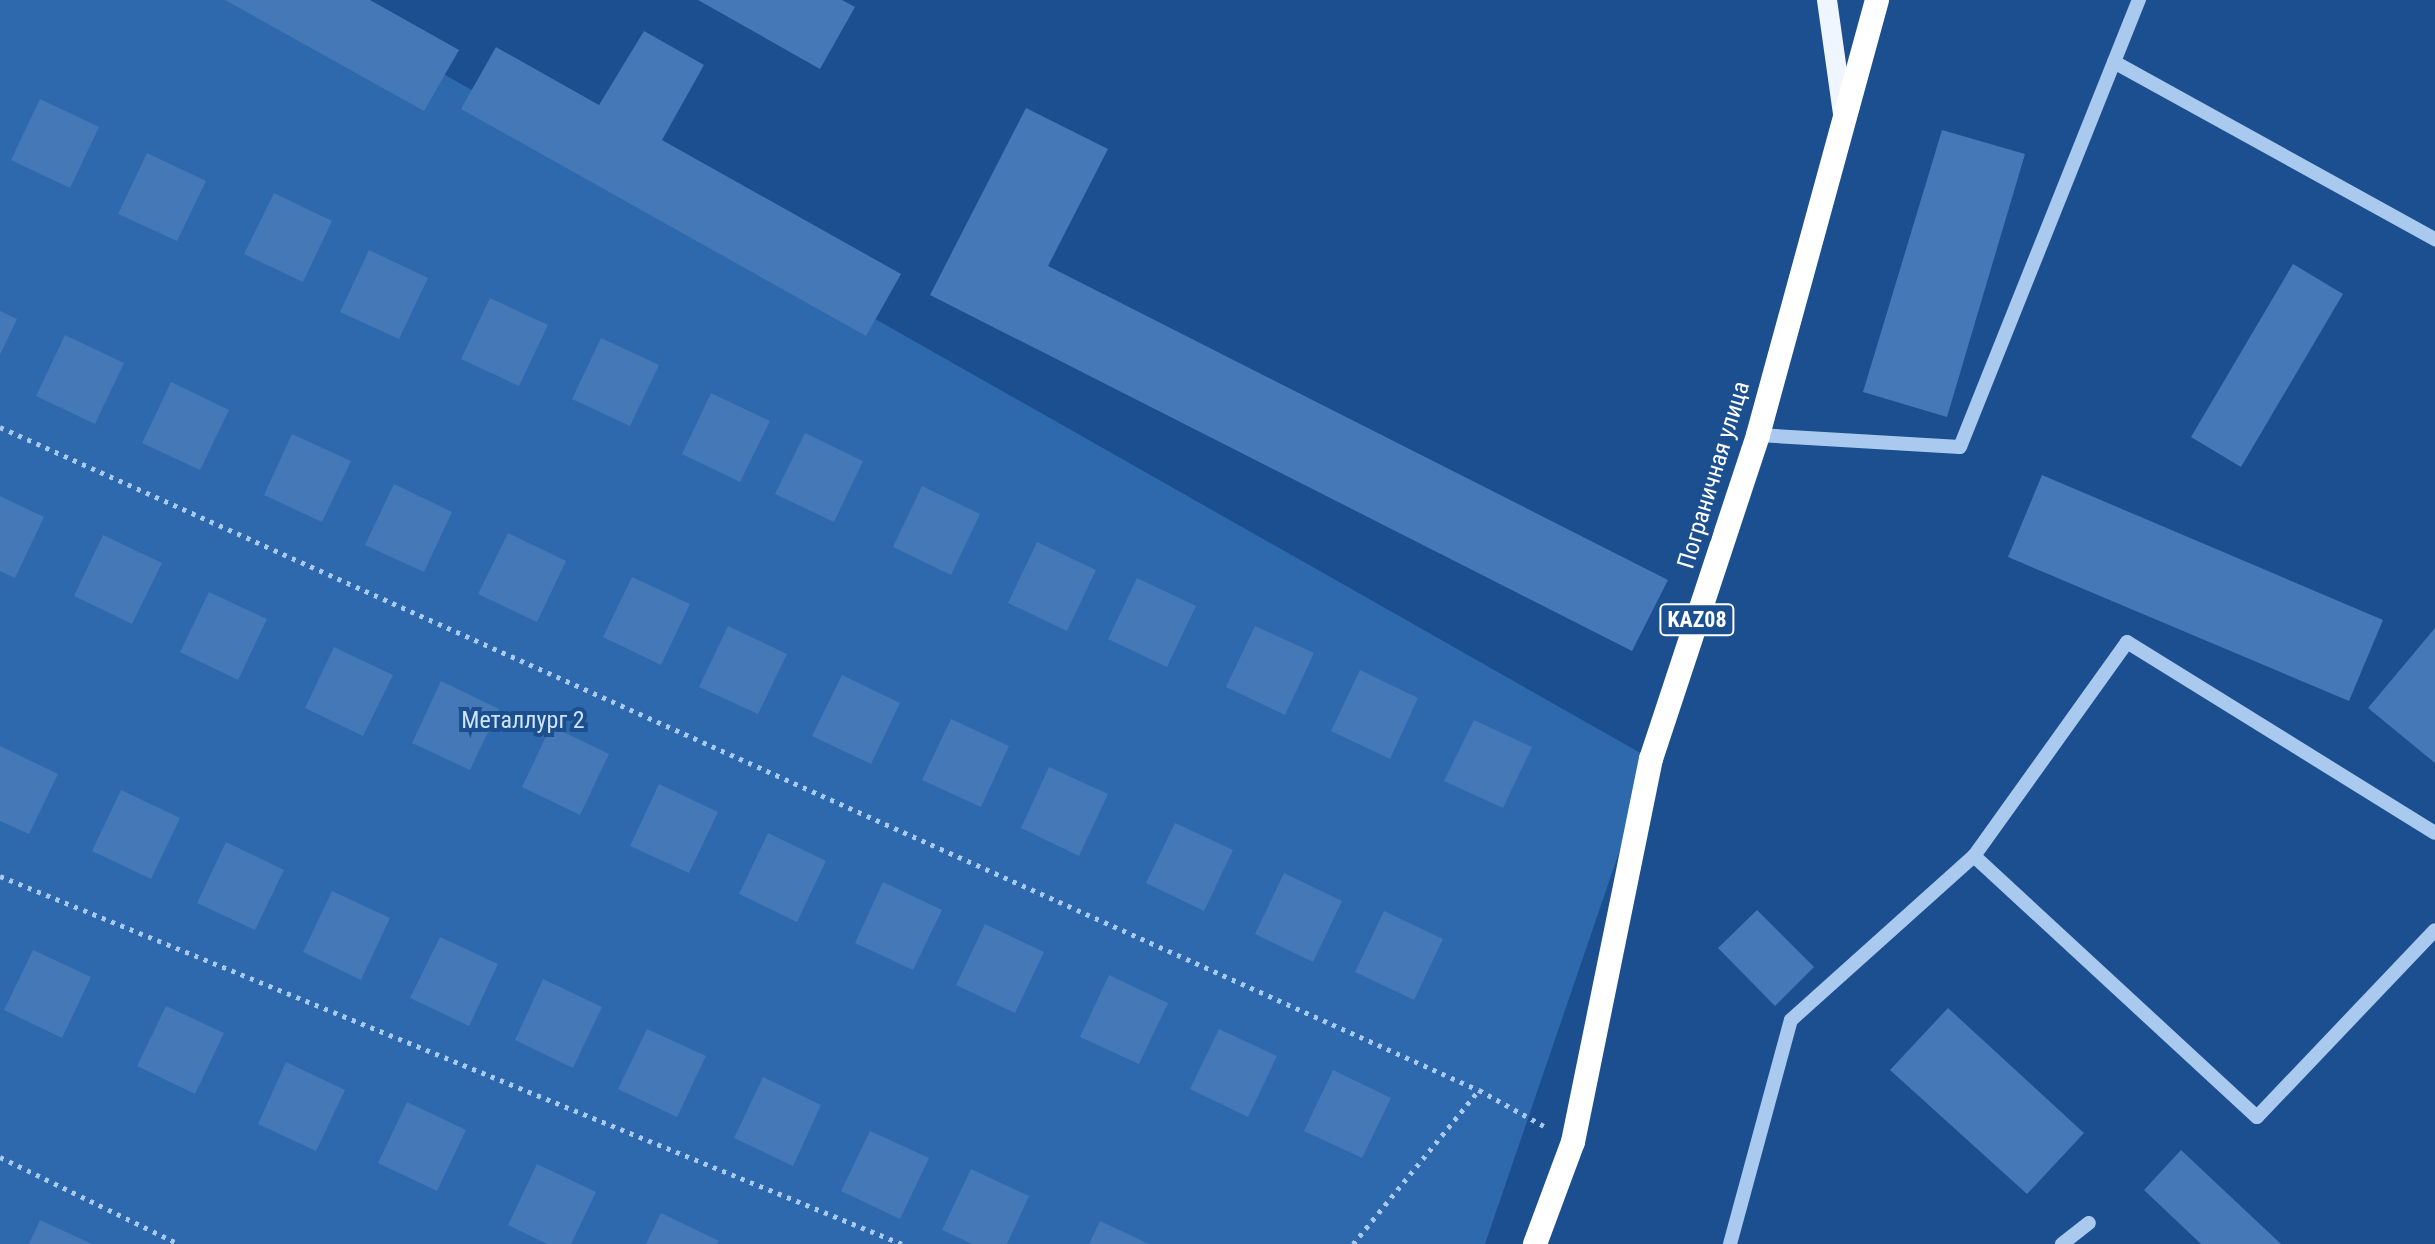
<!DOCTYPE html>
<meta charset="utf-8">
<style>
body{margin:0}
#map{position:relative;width:2435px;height:1244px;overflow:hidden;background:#1b4f8f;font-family:"Roboto Condensed",sans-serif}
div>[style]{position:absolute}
.green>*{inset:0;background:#2e69ad}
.building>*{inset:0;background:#4478b7}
.path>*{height:5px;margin-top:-2.5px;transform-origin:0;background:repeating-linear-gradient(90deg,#a9c9ee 0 4px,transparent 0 10px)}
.minor>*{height:14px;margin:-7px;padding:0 7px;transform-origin:7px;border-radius:7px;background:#a9c9ee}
.major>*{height:20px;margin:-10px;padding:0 10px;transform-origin:10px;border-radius:10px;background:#f0f6ff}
.highway>*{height:24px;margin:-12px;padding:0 12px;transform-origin:12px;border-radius:12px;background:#fff}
span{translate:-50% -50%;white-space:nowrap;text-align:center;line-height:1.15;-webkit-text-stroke:8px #1b4f8f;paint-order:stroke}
.shield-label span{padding:2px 6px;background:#1b4f8f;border:2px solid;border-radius:6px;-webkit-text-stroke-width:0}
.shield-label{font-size:22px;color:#fff;font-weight:700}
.street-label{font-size:24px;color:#fff}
.park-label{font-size:24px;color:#cfe3fa}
</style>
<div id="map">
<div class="green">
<div style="clip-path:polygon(0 0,313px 0,1651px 759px,1485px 1244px,0 1244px)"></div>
</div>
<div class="building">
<div style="clip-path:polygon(225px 0,370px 0,459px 50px,424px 111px)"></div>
<div style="clip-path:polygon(698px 0,842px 0,855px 7px,820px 69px)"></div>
<div style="clip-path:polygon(644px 31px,704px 65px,662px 140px,901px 274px,866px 336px,461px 109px,496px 47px,599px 105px)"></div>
<div style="clip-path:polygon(40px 99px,99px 127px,70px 188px,11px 160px)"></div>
<div style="clip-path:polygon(1026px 108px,1108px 149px,1048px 266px,1668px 580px,1632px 651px,930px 295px)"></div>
<div style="clip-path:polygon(1942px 130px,2025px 154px,1947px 417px,1863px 392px)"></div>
<div style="clip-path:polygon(147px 153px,206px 181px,177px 241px,118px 214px)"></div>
<div style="clip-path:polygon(274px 193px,332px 221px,303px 282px,244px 254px)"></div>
<div style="clip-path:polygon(369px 250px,428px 278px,399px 339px,340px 312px)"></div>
<div style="clip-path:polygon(2293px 264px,2343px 294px,2241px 467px,2191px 437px)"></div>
<div style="clip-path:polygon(490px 298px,548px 325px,519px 386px,461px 359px)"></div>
<div style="clip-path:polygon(0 311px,17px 319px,0 355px)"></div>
<div style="clip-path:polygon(65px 335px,124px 363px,95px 424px,36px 396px)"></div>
<div style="clip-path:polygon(601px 338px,659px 365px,630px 426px,572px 399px)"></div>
<div style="clip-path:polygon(171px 382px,229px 410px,200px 470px,142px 443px)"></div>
<div style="clip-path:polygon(711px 393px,770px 421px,740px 482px,682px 454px)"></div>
<div style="clip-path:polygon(805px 433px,863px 461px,834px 522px,775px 494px)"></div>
<div style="clip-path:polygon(292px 434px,351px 461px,322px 522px,264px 495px)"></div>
<div style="clip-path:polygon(2042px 475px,2383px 620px,2349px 701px,2008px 557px)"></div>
<div style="clip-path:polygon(394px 484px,452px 512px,424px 572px,365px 545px)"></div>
<div style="clip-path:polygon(922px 486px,980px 514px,951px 575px,893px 547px)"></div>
<div style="clip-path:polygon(0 496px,44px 517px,15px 578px,0 571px)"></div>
<div style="clip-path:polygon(508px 533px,566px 561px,537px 622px,478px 594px)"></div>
<div style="clip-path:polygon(103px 535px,162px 563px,132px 624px,74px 596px)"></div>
<div style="clip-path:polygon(1037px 542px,1096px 570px,1067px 631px,1008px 603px)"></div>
<div style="clip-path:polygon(632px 577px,690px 604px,661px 665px,603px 637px)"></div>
<div style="clip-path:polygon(1137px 578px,1196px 606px,1167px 667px,1108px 639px)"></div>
<div style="clip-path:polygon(209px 592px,267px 619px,238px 680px,180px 652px)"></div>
<div style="clip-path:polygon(728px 626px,787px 654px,758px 714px,699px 687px)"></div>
<div style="clip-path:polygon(1255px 626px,1314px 653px,1285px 715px,1226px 687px)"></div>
<div style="clip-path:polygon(2435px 628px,2435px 763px,2368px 708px)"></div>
<div style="clip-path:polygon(334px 647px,393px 675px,363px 736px,305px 708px)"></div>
<div style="clip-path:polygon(1360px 670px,1418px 698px,1390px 759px,1331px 731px)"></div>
<div style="clip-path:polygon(842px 675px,900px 703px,871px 764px,812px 736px)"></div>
<div style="clip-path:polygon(441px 681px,499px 709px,470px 770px,412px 743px)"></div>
<div style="clip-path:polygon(951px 719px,1009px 746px,981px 807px,922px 780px)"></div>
<div style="clip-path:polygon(1474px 720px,1532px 747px,1503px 808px,1444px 781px)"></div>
<div style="clip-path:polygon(551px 726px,609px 754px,580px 815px,522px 787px)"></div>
<div style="clip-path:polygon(0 746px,58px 774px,29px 834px,0 821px)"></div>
<div style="clip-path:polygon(1049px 767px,1108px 794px,1079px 856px,1021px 828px)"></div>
<div style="clip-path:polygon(659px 784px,718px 812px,689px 873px,630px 846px)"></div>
<div style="clip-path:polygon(121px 790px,180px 818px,151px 879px,92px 851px)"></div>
<div style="clip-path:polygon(1175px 823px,1233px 850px,1204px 911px,1146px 883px)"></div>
<div style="clip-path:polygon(768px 833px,826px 861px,797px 922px,739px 894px)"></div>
<div style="clip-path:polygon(226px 842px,284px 870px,255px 930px,197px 903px)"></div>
<div style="clip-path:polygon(1284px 873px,1342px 901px,1313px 962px,1255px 934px)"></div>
<div style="clip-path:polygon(883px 882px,942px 910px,913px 970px,855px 943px)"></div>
<div style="clip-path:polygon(332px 891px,390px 918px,361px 980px,303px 952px)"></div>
<div style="clip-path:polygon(1757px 910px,1814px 967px,1775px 1006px,1718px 948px)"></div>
<div style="clip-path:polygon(1384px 911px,1443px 939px,1414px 1000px,1355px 972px)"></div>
<div style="clip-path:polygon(985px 924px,1044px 952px,1015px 1013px,956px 985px)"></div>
<div style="clip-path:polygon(440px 937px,498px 964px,469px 1026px,410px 998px)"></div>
<div style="clip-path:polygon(33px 950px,91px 977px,62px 1038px,4px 1010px)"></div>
<div style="clip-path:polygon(1109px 975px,1168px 1003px,1139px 1064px,1080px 1037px)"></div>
<div style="clip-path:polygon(543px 979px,602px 1007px,573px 1068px,515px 1040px)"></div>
<div style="clip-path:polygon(166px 1006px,224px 1033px,195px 1094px,137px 1066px)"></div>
<div style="clip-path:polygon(1948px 1008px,2084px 1133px,2027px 1194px,1890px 1070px)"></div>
<div style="clip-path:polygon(647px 1029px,706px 1056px,677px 1117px,618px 1089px)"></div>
<div style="clip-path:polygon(1219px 1029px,1277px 1056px,1248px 1117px,1190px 1089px)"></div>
<div style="clip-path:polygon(286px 1062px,345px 1090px,316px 1151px,258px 1124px)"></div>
<div style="clip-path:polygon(1333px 1070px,1391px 1098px,1362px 1158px,1304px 1131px)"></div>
<div style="clip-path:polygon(763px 1077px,821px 1105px,793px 1166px,734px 1138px)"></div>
<div style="clip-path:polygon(407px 1102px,466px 1130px,437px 1191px,378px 1163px)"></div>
<div style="clip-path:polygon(870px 1131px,929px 1158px,900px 1219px,841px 1191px)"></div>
<div style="clip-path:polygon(2181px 1150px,2281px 1244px,2201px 1244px,2144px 1190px)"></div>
<div style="clip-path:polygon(537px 1164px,596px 1192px,571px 1244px,547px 1244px,508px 1225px)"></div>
<div style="clip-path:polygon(971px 1169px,1029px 1196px,1007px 1244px,972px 1244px,942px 1230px)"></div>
<div style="clip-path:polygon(661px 1213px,719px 1241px,717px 1244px,646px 1244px)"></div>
<div style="clip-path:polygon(40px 1220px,92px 1244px,29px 1244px)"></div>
<div style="clip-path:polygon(1100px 1221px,1149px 1244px,1089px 1244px)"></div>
</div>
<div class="path">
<div style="left:0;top:427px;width:1621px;rotate:24.15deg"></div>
<div style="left:1479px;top:1090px;width:74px;rotate:29deg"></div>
<div style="left:0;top:876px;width:974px;rotate:22.19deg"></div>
<div style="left:0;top:1157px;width:199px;rotate:25.9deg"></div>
<div style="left:1353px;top:1244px;width:199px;rotate:-50.7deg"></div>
</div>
<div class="minor">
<div style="left:2114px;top:62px;width:367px;rotate:28.9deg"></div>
<div style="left:1758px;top:435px;width:202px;rotate:3.4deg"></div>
<div style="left:1960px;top:447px;width:482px;rotate:-68.2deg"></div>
<div style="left:1974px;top:856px;width:385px;rotate:42.7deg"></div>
<div style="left:2257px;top:1117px;width:258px;rotate:-46.4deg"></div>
<div style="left:1730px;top:1244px;width:232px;rotate:-74.8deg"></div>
<div style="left:1791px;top:1020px;width:246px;rotate:-41.9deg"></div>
<div style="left:1974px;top:856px;width:263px;rotate:-54.4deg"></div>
<div style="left:2127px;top:642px;width:362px;rotate:31.8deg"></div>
<div style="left:2062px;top:1244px;width:34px;rotate:-38deg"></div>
</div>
<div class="major">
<div style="left:1827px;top:0;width:115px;rotate:82deg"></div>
</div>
<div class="highway">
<div style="left:1535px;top:1244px;width:109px;rotate:-69.6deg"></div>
<div style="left:1573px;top:1142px;width:391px;rotate:-78.5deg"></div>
<div style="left:1651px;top:759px;width:341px;rotate:-71.7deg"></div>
<div style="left:1758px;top:435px;width:451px;rotate:-74.7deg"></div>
</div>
<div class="shield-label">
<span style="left:1697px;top:620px">KAZ08</span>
</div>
<div class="street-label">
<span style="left:1714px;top:475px;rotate:-73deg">Пограничная улица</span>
</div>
<div class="park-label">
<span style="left:523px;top:721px">Металлург 2</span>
</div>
</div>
